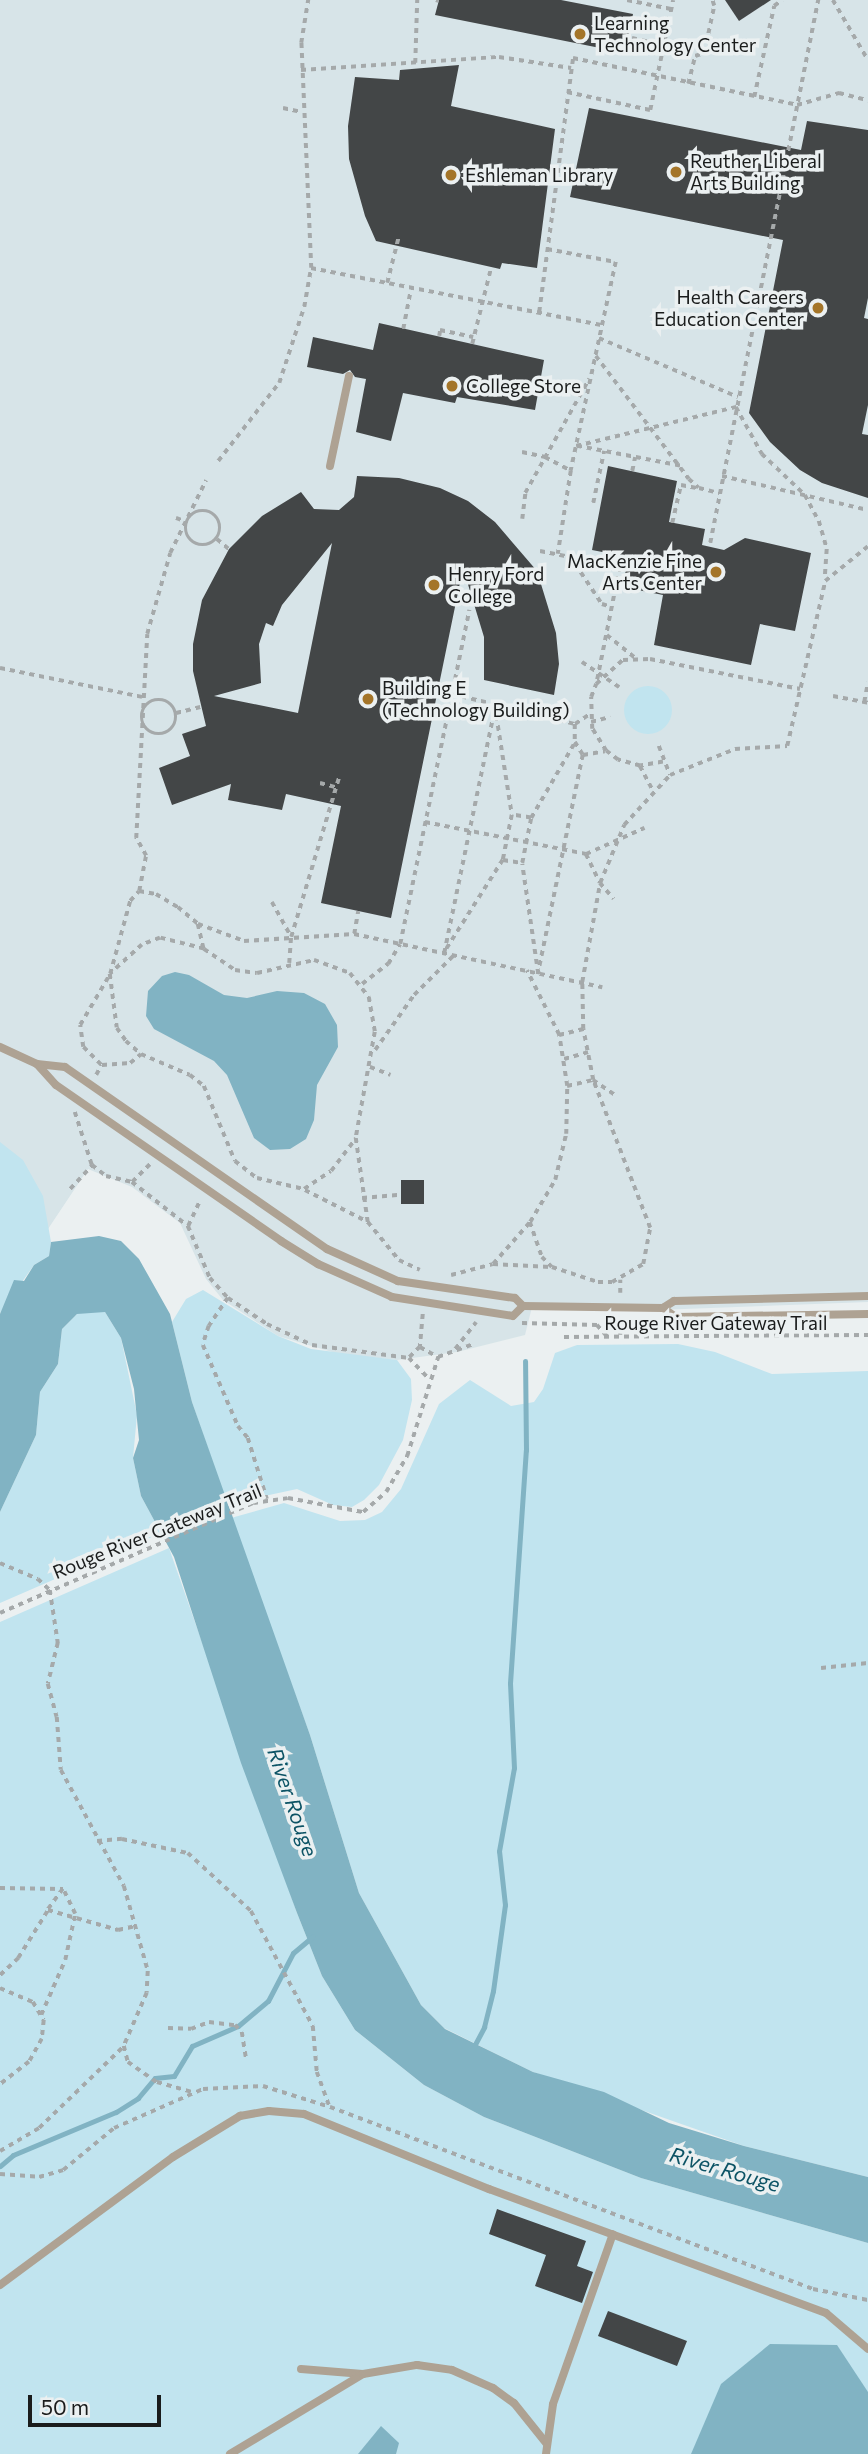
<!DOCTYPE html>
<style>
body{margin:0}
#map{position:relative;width:868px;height:2454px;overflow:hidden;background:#ebf0f1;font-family:Commissioner,sans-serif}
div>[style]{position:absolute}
.built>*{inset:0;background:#d7e4e8}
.green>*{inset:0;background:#c1e4ef}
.round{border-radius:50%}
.water>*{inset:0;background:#81b3c3}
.stream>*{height:5px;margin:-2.5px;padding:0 2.5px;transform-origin:2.5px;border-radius:2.5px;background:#81b3c3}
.building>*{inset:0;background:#434647}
.path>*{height:3.5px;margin-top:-1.75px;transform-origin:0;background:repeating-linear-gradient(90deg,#a5a9aa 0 5px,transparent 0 10px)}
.path>.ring{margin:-1.75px;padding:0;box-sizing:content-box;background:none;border:3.5px solid #a5a9aa;border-radius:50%}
.lane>*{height:8px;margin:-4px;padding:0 4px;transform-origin:4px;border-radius:4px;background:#aea293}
.dots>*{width:19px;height:19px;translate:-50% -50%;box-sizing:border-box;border:4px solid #ebf0f1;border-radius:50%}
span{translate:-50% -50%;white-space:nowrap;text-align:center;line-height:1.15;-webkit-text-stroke:7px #ebf0f1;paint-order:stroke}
.poi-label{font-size:19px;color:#1a1c1c}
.left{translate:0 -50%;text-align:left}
.right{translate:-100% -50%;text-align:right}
.street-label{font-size:19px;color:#1a1c1c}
.water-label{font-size:21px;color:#0c5365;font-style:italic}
.scale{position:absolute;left:28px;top:2395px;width:133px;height:32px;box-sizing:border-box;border:4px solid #1a1c1c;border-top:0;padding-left:9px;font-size:21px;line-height:24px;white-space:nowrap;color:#1a1c1c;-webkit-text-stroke:5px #ebf0f1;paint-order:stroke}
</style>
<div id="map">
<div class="built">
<div style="clip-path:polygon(0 0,868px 0,868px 1302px,657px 1310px,532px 1307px,525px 1335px,457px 1352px,397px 1360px,339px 1354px,278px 1336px,223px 1300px,206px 1279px,180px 1223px,132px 1187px,88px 1169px,14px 1280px,0 1319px)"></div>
</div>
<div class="green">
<div class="round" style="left:624px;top:686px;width:48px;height:48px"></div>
<div style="clip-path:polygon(0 1142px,23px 1160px,43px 1196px,51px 1242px,49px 1256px,34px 1265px,0 1313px)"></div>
<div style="clip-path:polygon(203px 1290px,278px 1336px,311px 1349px,397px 1360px,411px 1379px,412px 1400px,403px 1440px,379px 1485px,364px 1500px,352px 1507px,333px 1505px,297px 1489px,227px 1504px,192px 1402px,172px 1322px,186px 1299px)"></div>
<div style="clip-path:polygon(91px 1310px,105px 1312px,121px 1338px,137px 1415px,133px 1458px,141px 1496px,161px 1533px,0 1603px,0 1512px,36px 1435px,40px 1392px,58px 1364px,62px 1329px,77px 1314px)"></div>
<div style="clip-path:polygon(678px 1344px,715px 1352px,772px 1374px,868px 1371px,868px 2177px,744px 2146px,533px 2072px,444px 2028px,421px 2005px,359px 1893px,310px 1735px,231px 1518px,284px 1503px,340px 1521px,365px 1520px,382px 1512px,401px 1489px,439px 1404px,470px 1380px,511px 1406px,534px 1402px,543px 1389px,555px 1353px,577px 1345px)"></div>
<div style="clip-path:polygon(169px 1548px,297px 1913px,322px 1976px,355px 2030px,424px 2085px,484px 2117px,641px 2178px,868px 2243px,868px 2454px,0 2454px,0 1622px)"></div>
</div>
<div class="water">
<div style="clip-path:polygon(175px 972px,189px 975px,224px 995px,247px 998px,277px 991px,304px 993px,325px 1004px,337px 1025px,338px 1047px,317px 1085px,314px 1120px,306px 1139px,290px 1149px,270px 1150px,254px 1138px,227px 1075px,214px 1061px,154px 1029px,146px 1016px,148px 991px,162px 976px)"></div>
<div style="clip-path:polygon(99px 1236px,121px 1241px,139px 1259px,170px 1314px,192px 1402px,310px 1735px,359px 1893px,421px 2005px,445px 2029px,533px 2072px,604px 2092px,669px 2123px,744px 2146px,868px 2177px,868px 2243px,641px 2178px,484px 2117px,424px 2085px,355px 2030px,322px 1976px,297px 1913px,241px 1763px,174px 1557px,141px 1496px,133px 1458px,139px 1440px,134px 1389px,121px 1338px,105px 1312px,77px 1314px,62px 1329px,58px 1364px,40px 1392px,36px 1435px,0 1512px,0 1314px,14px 1280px,24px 1281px,34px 1265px,49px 1256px,51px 1242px)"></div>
<div style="clip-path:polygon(770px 2344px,837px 2345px,868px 2392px,868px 2454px,691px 2454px,721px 2384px)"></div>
<div style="clip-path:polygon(381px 2426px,399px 2443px,396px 2454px,358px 2454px)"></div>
</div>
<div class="stream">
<div style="left:472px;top:2050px;width:26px;rotate:-62deg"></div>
<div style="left:484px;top:2027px;width:37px;rotate:-76deg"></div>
<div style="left:493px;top:1991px;width:87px;rotate:-82.1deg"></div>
<div style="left:505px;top:1905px;width:54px;rotate:-96.3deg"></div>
<div style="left:499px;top:1851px;width:84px;rotate:-79.8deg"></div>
<div style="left:514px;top:1768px;width:85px;rotate:-92.7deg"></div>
<div style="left:510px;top:1683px;width:234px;rotate:-86.1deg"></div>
<div style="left:526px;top:1450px;width:89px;rotate:-90.6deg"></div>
<div style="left:0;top:2166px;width:17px;rotate:-40deg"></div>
<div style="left:13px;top:2155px;width:112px;rotate:-22.7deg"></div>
<div style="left:116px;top:2112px;width:26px;rotate:-32deg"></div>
<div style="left:138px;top:2098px;width:26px;rotate:-50deg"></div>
<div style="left:155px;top:2078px;width:19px;rotate:-6deg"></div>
<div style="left:174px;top:2076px;width:35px;rotate:-59deg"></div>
<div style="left:192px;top:2046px;width:50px;rotate:-23.5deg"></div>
<div style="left:238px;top:2026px;width:39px;rotate:-40deg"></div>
<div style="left:268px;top:2001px;width:54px;rotate:-62.5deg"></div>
<div style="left:293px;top:1953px;width:26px;rotate:-40deg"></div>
</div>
<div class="building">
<div style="clip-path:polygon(439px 0,561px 0,633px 14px,625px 53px,435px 15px)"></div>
<div style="clip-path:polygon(725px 0,771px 0,739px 21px)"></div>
<div style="clip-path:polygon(459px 65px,451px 106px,555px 129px,537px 268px,502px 263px,500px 269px,376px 241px,365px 216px,349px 159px,348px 126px,355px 77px,399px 80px,400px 70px)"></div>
<div style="clip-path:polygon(589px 108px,801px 150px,807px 121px,868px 130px,868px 298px,864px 318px,868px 319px,868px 405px,862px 434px,868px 435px,868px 498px,822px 483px,800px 470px,770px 442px,749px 413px,783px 240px,570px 197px)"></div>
<div style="clip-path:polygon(379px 323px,544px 360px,535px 410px,457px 397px,455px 403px,403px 393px,391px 441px,356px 432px,366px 379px,355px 377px,350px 370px,343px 374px,307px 367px,313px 337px,373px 350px)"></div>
<div style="clip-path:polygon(608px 466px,677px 481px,669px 522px,705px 529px,702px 545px,724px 550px,745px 538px,811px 553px,795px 631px,760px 624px,751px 665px,654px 645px,663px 595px,623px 587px,628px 557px,592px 550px)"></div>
<div style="clip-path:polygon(evenodd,357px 476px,399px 478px,440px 488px,468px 501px,495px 522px,537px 571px,556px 633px,559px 664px,554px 695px,484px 680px,484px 637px,463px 568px,391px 918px,321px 903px,341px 806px,286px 794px,282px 810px,228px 800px,231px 784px,172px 805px,159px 768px,190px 756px,182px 734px,206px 726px,193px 671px,193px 644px,202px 600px,229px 549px,262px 516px,301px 492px,314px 509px,339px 510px,354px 497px,357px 476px,332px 543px,298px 713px,214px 696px,261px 683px,259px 644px,266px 623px,273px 626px,282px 605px,332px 543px)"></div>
<div style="clip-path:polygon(401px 1180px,424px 1180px,424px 1204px,401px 1204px)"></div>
<div style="clip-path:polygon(497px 2209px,586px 2241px,577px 2266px,593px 2272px,582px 2303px,535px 2286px,546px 2255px,489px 2234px)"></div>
<div style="clip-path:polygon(608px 2311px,687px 2341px,677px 2366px,598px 2336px)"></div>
</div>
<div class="path">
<div style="left:436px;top:0;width:3px;rotate:18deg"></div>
<div style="left:627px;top:0;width:45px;rotate:11.6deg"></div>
<div style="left:833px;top:0;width:69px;rotate:59.7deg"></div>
<div style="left:632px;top:38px;width:32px;rotate:13deg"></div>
<div style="left:415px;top:63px;width:63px;rotate:-88.2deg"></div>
<div style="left:301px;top:70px;width:198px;rotate:-3.8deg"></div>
<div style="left:499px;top:57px;width:73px;rotate:8.7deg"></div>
<div style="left:688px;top:84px;width:29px;rotate:-76deg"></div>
<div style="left:695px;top:56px;width:9px;rotate:-18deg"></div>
<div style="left:704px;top:53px;width:48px;rotate:-78deg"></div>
<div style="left:714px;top:6px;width:6px;rotate:-108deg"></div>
<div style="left:567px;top:92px;width:85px;rotate:12.2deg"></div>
<div style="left:650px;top:110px;width:112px;rotate:-78.2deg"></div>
<div style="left:754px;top:97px;width:93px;rotate:-77.6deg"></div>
<div style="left:774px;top:6px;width:10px;rotate:-37deg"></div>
<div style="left:283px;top:108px;width:19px;rotate:12deg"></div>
<div style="left:547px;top:249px;width:70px;rotate:10.7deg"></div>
<div style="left:616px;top:262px;width:214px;rotate:102.2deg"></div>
<div style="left:571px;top:471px;width:84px;rotate:98.9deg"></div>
<div style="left:311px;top:268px;width:297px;rotate:11.1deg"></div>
<div style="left:387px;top:283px;width:49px;rotate:-76deg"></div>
<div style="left:539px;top:312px;width:256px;rotate:-82.4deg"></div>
<div style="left:573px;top:58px;width:229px;rotate:11.8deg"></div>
<div style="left:797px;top:105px;width:44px;rotate:-15.9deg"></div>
<div style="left:839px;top:93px;width:30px;rotate:14deg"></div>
<div style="left:403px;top:329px;width:42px;rotate:-79deg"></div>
<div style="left:439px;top:336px;width:6px;rotate:-81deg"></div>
<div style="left:440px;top:330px;width:34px;rotate:12deg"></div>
<div style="left:599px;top:338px;width:151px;rotate:23deg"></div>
<div style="left:472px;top:344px;width:79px;rotate:-76.1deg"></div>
<div style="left:596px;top:356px;width:154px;rotate:52.9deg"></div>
<div style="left:689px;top:479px;width:13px;rotate:42deg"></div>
<div style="left:699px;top:488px;width:21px;rotate:14deg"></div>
<div style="left:522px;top:452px;width:24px;rotate:12deg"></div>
<div style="left:545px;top:457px;width:30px;rotate:28deg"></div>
<div style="left:218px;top:461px;width:99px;rotate:-52deg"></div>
<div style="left:279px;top:383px;width:80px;rotate:-71.8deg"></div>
<div style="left:304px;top:307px;width:40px;rotate:-80deg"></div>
<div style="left:311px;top:268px;width:225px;rotate:-92.5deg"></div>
<div style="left:301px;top:43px;width:44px;rotate:-80.8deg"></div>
<div style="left:680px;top:466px;width:106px;rotate:-169.1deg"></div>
<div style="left:576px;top:446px;width:165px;rotate:-13.7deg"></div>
<div style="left:736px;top:407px;width:54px;rotate:61deg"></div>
<div style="left:762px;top:454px;width:59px;rotate:43.6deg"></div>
<div style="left:805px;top:495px;width:30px;rotate:62deg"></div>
<div style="left:819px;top:521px;width:29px;rotate:74deg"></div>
<div style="left:827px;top:549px;width:30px;rotate:94deg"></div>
<div style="left:632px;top:471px;width:14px;rotate:-78deg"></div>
<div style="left:722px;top:476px;width:150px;rotate:13.1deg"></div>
<div style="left:593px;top:503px;width:53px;rotate:-78.1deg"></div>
<div class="ring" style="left:186px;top:511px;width:30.5px;height:30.5px"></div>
<div style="left:176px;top:518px;width:12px;rotate:20deg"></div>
<div style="left:522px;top:519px;width:26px;rotate:-83deg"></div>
<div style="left:525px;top:493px;width:131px;rotate:-60.7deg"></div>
<div style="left:672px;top:523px;width:39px;rotate:-77deg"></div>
<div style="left:681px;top:485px;width:16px;rotate:11deg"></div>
<div style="left:217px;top:539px;width:16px;rotate:40deg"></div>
<div style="left:710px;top:543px;width:554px;rotate:-78.75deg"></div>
<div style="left:540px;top:551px;width:82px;rotate:11.3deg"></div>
<div style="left:620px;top:567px;width:117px;rotate:101.3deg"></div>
<div style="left:570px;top:556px;width:58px;rotate:56.3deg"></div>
<div style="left:602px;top:604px;width:10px;rotate:17deg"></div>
<div style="left:607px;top:635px;width:36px;rotate:39deg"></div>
<div style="left:582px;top:662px;width:45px;rotate:34deg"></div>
<div style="left:0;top:668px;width:145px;rotate:11.5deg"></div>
<div style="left:452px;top:694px;width:127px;rotate:13.7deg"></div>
<div style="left:575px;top:724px;width:18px;rotate:90deg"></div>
<div style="left:575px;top:742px;width:15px;rotate:58deg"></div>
<div style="left:583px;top:755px;width:224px;rotate:101.6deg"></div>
<div style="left:538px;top:974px;width:111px;rotate:-98.3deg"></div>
<div style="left:833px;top:696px;width:36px;rotate:11deg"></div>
<div class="ring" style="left:142px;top:700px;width:30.5px;height:30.5px"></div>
<div style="left:864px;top:702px;width:20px;rotate:-79deg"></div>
<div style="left:176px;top:713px;width:25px;rotate:-14deg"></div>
<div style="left:591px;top:722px;width:20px;rotate:-15deg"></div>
<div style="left:575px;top:724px;width:18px;rotate:-34deg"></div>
<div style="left:659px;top:746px;width:31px;rotate:69deg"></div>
<div style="left:583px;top:755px;width:22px;rotate:-10deg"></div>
<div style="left:663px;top:762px;width:23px;rotate:170deg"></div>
<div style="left:640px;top:766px;width:23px;rotate:-165deg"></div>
<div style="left:618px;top:760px;width:15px;rotate:-143deg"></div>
<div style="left:606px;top:751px;width:26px;rotate:-122deg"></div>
<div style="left:592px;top:729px;width:32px;rotate:-92deg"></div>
<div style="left:591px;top:697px;width:14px;rotate:-69deg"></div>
<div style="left:596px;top:684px;width:36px;rotate:-42deg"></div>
<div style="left:623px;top:660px;width:27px;rotate:-2deg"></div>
<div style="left:650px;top:659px;width:153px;rotate:11.3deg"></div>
<div style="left:640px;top:766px;width:26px;rotate:62deg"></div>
<div style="left:320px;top:783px;width:16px;rotate:15deg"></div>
<div style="left:531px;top:818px;width:88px;rotate:-59.9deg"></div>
<div style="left:425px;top:822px;width:164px;rotate:11.2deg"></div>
<div style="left:586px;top:854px;width:64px;rotate:-24.1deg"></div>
<div style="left:586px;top:854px;width:32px;rotate:64deg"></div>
<div style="left:600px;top:883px;width:21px;rotate:49deg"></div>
<div style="left:503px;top:860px;width:110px;rotate:122.4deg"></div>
<div style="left:444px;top:953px;width:252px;rotate:-78.3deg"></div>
<div style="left:495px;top:706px;width:110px;rotate:81.1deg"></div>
<div style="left:512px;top:815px;width:46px;rotate:101.3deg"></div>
<div style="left:503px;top:860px;width:19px;rotate:9deg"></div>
<div style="left:522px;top:863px;width:46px;rotate:-78.7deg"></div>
<div style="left:531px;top:818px;width:19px;rotate:-171deg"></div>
<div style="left:139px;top:891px;width:36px;rotate:-79deg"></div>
<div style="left:146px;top:856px;width:21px;rotate:-119deg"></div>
<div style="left:136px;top:838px;width:204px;rotate:-86.9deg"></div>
<div style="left:147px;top:634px;width:84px;rotate:-74.1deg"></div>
<div style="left:170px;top:553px;width:81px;rotate:-63.7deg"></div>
<div style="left:272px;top:902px;width:39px;rotate:61deg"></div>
<div style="left:198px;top:924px;width:49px;rotate:20.3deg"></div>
<div style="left:244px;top:941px;width:110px;rotate:-3.6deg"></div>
<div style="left:354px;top:934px;width:254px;rotate:12.1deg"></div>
<div style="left:354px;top:934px;width:23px;rotate:-80deg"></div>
<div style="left:204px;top:949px;width:45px;rotate:-166deg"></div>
<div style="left:160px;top:938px;width:19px;rotate:159deg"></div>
<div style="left:142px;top:945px;width:43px;rotate:137.8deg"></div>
<div style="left:110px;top:974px;width:54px;rotate:82.6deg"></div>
<div style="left:117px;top:1028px;width:16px;rotate:55deg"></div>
<div style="left:126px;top:1041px;width:20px;rotate:41deg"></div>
<div style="left:141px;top:1054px;width:53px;rotate:23.2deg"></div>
<div style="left:190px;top:1075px;width:18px;rotate:38deg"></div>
<div style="left:204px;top:1086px;width:81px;rotate:67.5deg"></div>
<div style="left:235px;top:1161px;width:28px;rotate:38deg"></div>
<div style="left:257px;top:1178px;width:48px;rotate:13.2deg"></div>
<div style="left:304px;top:1189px;width:32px;rotate:-34deg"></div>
<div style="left:331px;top:1171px;width:41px;rotate:-52.9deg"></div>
<div style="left:289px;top:963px;width:26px;rotate:-86deg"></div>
<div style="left:291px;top:937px;width:167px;rotate:-73.3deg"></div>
<div style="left:362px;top:984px;width:33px;rotate:-38deg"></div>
<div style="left:388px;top:964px;width:23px;rotate:-59deg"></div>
<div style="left:400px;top:944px;width:341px;rotate:-78.3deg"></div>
<div style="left:559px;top:1035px;width:25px;rotate:-14deg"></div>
<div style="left:375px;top:1050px;width:67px;rotate:-54.7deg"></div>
<div style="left:414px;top:995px;width:57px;rotate:-45deg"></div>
<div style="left:564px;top:1059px;width:25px;rotate:-16deg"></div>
<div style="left:102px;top:1065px;width:28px;rotate:-4deg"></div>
<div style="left:130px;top:1063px;width:14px;rotate:-39deg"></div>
<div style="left:370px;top:1067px;width:22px;rotate:21deg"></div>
<div style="left:96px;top:1075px;width:11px;rotate:-63deg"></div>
<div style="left:101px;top:1065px;width:25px;rotate:-135deg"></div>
<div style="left:83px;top:1047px;width:22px;rotate:-98deg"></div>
<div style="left:80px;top:1025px;width:59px;rotate:-59.5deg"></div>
<div style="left:110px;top:974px;width:76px;rotate:-74.7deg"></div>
<div style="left:130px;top:901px;width:13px;rotate:-48deg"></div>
<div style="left:139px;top:891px;width:17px;rotate:10deg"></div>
<div style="left:156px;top:894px;width:26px;rotate:31deg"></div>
<div style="left:178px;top:907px;width:26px;rotate:40deg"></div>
<div style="left:198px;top:924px;width:26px;rotate:77deg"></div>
<div style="left:204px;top:949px;width:37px;rotate:34deg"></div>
<div style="left:235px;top:970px;width:22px;rotate:8deg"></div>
<div style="left:257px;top:973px;width:58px;rotate:-12.8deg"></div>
<div style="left:314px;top:960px;width:38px;rotate:20deg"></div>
<div style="left:350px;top:973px;width:31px;rotate:52deg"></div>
<div style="left:369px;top:997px;width:36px;rotate:80deg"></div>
<div style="left:375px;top:1032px;width:108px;rotate:100.2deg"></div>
<div style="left:356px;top:1138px;width:85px;rotate:81.9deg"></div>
<div style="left:567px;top:1086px;width:27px;rotate:-13deg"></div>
<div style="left:593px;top:1080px;width:27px;rotate:34deg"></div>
<div style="left:75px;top:1112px;width:56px;rotate:72.2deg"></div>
<div style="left:92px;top:1165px;width:18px;rotate:38deg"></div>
<div style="left:106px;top:1176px;width:27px;rotate:13deg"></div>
<div style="left:132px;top:1182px;width:71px;rotate:38.2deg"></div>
<div style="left:188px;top:1226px;width:56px;rotate:67.1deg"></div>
<div style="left:210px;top:1278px;width:27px;rotate:48deg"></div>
<div style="left:228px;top:1298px;width:47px;rotate:33.7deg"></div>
<div style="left:267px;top:1324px;width:50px;rotate:25deg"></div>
<div style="left:312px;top:1345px;width:98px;rotate:7.6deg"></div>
<div style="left:132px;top:1182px;width:25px;rotate:-45deg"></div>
<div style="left:70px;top:1189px;width:33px;rotate:-47deg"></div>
<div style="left:305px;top:1190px;width:71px;rotate:26.9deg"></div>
<div style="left:368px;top:1222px;width:49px;rotate:50.8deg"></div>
<div style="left:399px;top:1260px;width:23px;rotate:25deg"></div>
<div style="left:362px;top:1198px;width:38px;rotate:-5deg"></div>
<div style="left:530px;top:1222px;width:37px;rotate:71deg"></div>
<div style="left:542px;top:1257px;width:14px;rotate:45deg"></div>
<div style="left:552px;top:1267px;width:48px;rotate:18.1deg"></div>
<div style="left:598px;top:1282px;width:14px"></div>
<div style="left:612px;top:1282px;width:36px;rotate:-30deg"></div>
<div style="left:643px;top:1264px;width:37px;rotate:-79deg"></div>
<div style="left:650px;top:1228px;width:159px;rotate:-111.1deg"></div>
<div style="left:593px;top:1080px;width:52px;rotate:-101.1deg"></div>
<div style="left:583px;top:1029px;width:47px;rotate:-91.2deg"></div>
<div style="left:582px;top:982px;width:101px;rotate:-79.7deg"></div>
<div style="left:600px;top:883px;width:63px;rotate:-67.5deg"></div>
<div style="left:624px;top:825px;width:68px;rotate:-47.4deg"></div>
<div style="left:670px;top:775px;width:70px;rotate:-21.8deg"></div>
<div style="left:735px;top:749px;width:52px;rotate:-3.3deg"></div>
<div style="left:787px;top:746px;width:169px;rotate:-77deg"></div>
<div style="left:825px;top:581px;width:55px;rotate:-39.1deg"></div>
<div style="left:188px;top:1226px;width:29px;rotate:-65deg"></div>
<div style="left:493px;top:1264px;width:56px;rotate:-48.6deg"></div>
<div style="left:530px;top:1222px;width:49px;rotate:-59.2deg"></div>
<div style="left:555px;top:1180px;width:47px;rotate:-76.6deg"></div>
<div style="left:566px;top:1134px;width:48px;rotate:-88.8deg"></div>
<div style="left:567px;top:1086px;width:52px;rotate:-98.9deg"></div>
<div style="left:559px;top:1035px;width:72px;rotate:-116.6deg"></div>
<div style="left:451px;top:1275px;width:43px;rotate:-14.7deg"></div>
<div style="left:493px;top:1264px;width:57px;rotate:3deg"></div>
<div style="left:620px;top:1293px;width:13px;rotate:-90deg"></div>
<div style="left:228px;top:1298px;width:34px;rotate:124deg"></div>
<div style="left:209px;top:1326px;width:20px;rotate:108deg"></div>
<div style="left:203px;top:1345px;width:88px;rotate:66.6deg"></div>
<div style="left:238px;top:1426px;width:16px;rotate:50deg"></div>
<div style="left:248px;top:1438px;width:64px;rotate:72.7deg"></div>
<div style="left:423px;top:1314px;width:33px;rotate:95deg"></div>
<div style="left:420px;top:1347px;width:21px;rotate:29deg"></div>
<div style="left:522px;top:1323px;width:75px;rotate:1.5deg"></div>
<div style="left:597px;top:1325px;width:15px;rotate:48deg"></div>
<div style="left:620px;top:1335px;width:11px;rotate:-90deg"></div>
<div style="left:564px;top:1337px;width:304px;rotate:-0.4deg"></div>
<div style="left:420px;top:1347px;width:16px;rotate:135deg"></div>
<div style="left:409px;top:1358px;width:29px;rotate:46deg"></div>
<div style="left:455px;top:1349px;width:34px;rotate:-52deg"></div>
<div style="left:0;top:1563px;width:41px;rotate:22.8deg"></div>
<div style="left:38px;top:1579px;width:16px;rotate:43deg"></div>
<div style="left:50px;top:1590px;width:54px;rotate:81.4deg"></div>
<div style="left:58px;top:1643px;width:42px;rotate:103.7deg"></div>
<div style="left:48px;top:1684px;width:34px;rotate:75deg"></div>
<div style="left:57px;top:1717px;width:53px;rotate:85.7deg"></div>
<div style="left:61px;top:1770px;width:132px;rotate:61.5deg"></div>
<div style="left:124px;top:1886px;width:88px;rotate:74.2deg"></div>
<div style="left:148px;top:1971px;width:22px;rotate:93deg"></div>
<div style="left:147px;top:1993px;width:58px;rotate:113.5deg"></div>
<div style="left:124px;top:2046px;width:16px;rotate:76deg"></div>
<div style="left:128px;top:2062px;width:35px;rotate:35deg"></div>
<div style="left:157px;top:2082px;width:36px;rotate:16deg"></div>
<div style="left:0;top:1613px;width:276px;rotate:-23.5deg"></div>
<div style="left:253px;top:1503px;width:35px;rotate:-8deg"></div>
<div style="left:288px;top:1498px;width:76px;rotate:10.6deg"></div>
<div style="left:363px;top:1512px;width:30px;rotate:-41deg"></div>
<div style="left:386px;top:1492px;width:42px;rotate:-59.7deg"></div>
<div style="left:407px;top:1456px;width:104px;rotate:-72.6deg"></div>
<div style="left:438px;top:1357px;width:38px;rotate:-20deg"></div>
<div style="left:821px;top:1668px;width:47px;rotate:-6.1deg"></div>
<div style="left:97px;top:1841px;width:25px;rotate:-5deg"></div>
<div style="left:122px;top:1839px;width:67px;rotate:12deg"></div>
<div style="left:188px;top:1853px;width:86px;rotate:42.6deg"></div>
<div style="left:251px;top:1911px;width:131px;rotate:61.7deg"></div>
<div style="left:313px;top:2026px;width:46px;rotate:85deg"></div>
<div style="left:317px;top:2072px;width:37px;rotate:70deg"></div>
<div style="left:0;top:1888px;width:63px;rotate:0.9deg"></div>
<div style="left:0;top:1975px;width:25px;rotate:-43deg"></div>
<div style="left:18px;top:1958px;width:57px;rotate:-58deg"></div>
<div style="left:48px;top:1910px;width:73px;rotate:15.9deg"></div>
<div style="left:118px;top:1930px;width:18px;rotate:-13deg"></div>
<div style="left:0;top:1988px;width:36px;rotate:23deg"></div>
<div style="left:33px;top:2002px;width:21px;rotate:59deg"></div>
<div style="left:44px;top:2020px;width:19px;rotate:96deg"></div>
<div style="left:42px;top:2039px;width:26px;rotate:119deg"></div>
<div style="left:29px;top:2062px;width:37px;rotate:142deg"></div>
<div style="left:41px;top:2015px;width:60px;rotate:-66.4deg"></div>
<div style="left:65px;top:1960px;width:47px;rotate:-77.7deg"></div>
<div style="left:75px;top:1914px;width:28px;rotate:-116deg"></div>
<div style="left:63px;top:1889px;width:26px;rotate:126deg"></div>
<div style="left:168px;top:2028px;width:23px;rotate:2deg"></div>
<div style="left:191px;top:2029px;width:19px;rotate:-21deg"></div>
<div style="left:209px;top:2022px;width:26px;rotate:7deg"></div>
<div style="left:235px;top:2025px;width:10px;rotate:45deg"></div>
<div style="left:242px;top:2032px;width:26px;rotate:81deg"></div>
<div style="left:0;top:2151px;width:45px;rotate:-30.5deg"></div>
<div style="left:39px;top:2128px;width:118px;rotate:-44deg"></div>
<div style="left:0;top:2174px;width:39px;rotate:4deg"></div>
<div style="left:39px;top:2177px;width:25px;rotate:-16deg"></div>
<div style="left:63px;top:2170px;width:66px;rotate:-39.5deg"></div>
<div style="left:114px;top:2128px;width:97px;rotate:-23.7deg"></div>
<div style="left:203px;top:2089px;width:60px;rotate:-2.9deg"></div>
<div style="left:263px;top:2086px;width:70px;rotate:17.4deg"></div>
<div style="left:330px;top:2107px;width:516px;rotate:20.65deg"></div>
<div style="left:813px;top:2289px;width:56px;rotate:11.3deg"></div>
</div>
<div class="lane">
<div style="left:330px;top:466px;width:92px;rotate:-78.1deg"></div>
<div style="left:0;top:1047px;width:41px;rotate:24.7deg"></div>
<div style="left:37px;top:1064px;width:28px;rotate:6deg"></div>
<div style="left:65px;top:1067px;width:319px;rotate:34.8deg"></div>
<div style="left:327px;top:1249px;width:78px;rotate:24.3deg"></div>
<div style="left:398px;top:1281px;width:118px;rotate:8.3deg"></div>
<div style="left:515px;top:1298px;width:11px;rotate:45deg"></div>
<div style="left:37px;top:1064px;width:28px;rotate:48deg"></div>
<div style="left:56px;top:1085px;width:274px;rotate:34.7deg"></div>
<div style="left:281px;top:1241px;width:44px;rotate:31.9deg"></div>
<div style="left:318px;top:1264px;width:81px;rotate:24deg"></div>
<div style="left:392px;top:1297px;width:122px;rotate:8.9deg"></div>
<div style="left:513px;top:1316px;width:14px;rotate:-45deg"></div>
<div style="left:523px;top:1306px;width:140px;rotate:0.8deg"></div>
<div style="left:868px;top:1296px;width:194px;rotate:178.5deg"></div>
<div style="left:674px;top:1301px;width:13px;rotate:148deg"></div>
<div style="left:663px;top:1308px;width:16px;rotate:35deg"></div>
<div style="left:676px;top:1317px;width:192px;rotate:-0.9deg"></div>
<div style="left:0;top:2285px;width:215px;rotate:-36.5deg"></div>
<div style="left:173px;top:2157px;width:79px;rotate:-31.5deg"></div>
<div style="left:240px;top:2116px;width:29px;rotate:-10deg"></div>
<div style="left:269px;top:2111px;width:35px;rotate:5deg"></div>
<div style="left:304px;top:2114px;width:200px;rotate:22.1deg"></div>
<div style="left:489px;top:2189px;width:359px;rotate:20.2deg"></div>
<div style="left:826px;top:2313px;width:55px;rotate:40.6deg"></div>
<div style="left:301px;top:2369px;width:62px;rotate:4.6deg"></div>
<div style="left:230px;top:2454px;width:155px;rotate:-31deg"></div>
<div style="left:363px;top:2374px;width:55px;rotate:-9.5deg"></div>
<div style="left:417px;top:2365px;width:35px;rotate:8deg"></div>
<div style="left:452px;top:2370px;width:45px;rotate:23.7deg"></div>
<div style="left:493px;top:2388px;width:26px;rotate:36deg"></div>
<div style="left:514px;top:2403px;width:51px;rotate:51.3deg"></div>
<div style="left:546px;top:2454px;width:50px;rotate:-82deg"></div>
<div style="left:553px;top:2404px;width:180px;rotate:-70.6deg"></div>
</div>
<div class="dots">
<div style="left:580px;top:34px;background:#a47529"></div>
<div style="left:676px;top:172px;background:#a47529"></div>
<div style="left:451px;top:175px;background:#a47529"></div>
<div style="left:818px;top:308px;background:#a47529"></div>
<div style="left:452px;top:386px;background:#a47529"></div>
<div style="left:716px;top:572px;background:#a47529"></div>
<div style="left:434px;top:585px;background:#a47529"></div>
<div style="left:368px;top:699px;background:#a47529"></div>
</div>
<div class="poi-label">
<span class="left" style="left:594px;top:34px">Learning<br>Technology Center</span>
<span class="left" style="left:690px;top:172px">Reuther Liberal<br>Arts Building</span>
<span class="left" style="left:465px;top:175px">Eshleman Library</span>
<span class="right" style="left:804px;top:308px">Health Careers<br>Education Center</span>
<span class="left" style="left:466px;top:386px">College Store</span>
<span class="right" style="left:702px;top:572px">MacKenzie Fine<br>Arts Center</span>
<span class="left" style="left:448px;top:585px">Henry Ford<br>College</span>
<span class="left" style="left:382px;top:699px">Building E<br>(Technology Building)</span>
</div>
<div class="street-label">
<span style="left:716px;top:1323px">Rouge River Gateway Trail</span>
<span style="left:157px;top:1531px;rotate:-22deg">Rouge River Gateway Trail</span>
</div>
<div class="water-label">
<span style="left:293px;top:1802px;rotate:71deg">River Rouge</span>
<span style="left:725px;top:2169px;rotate:16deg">River Rouge</span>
</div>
<div class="scale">50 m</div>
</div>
